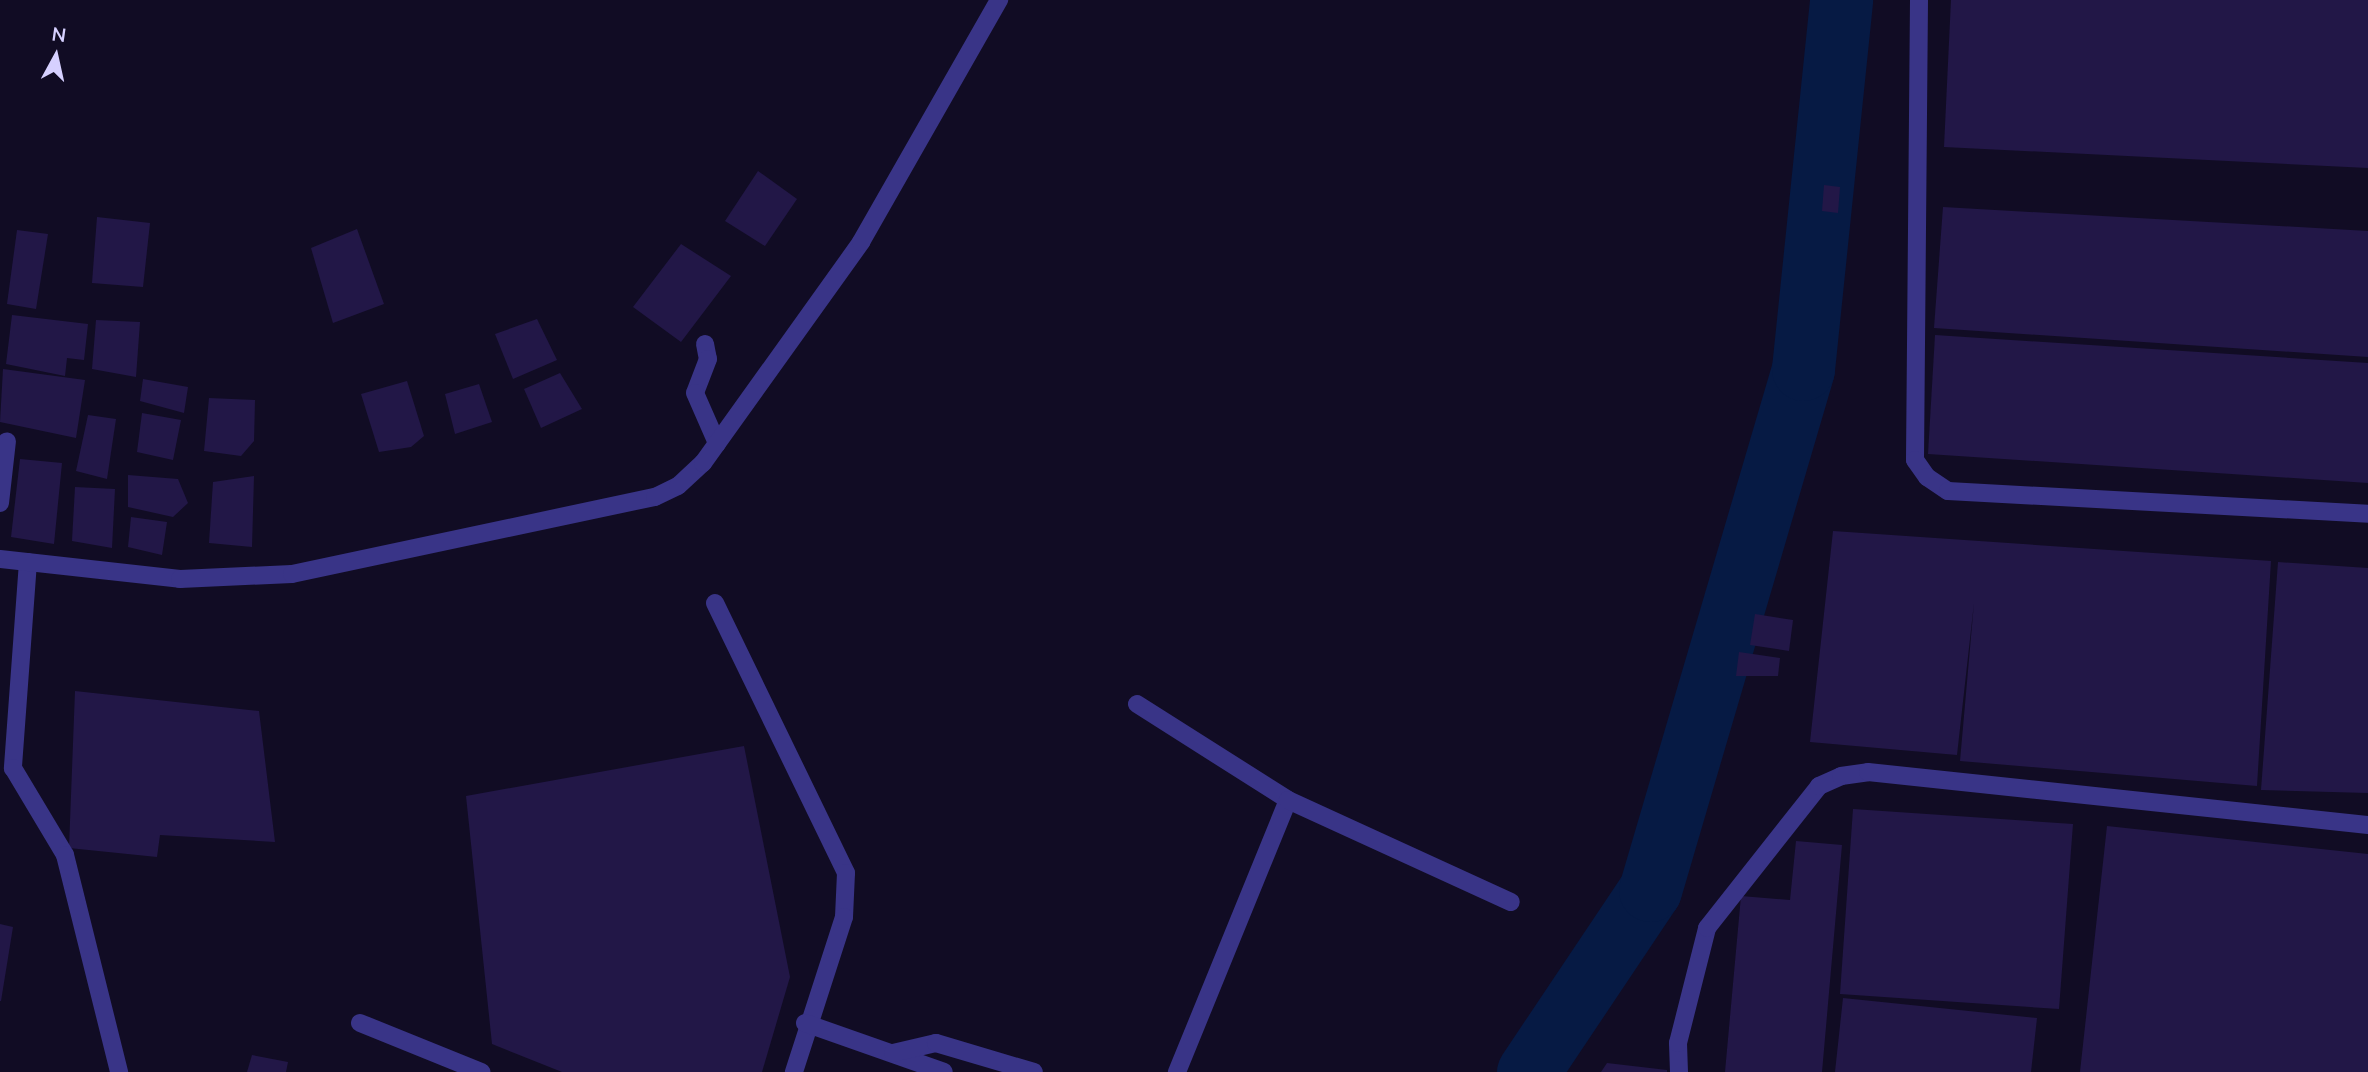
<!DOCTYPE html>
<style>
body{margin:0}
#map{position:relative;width:2368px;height:1072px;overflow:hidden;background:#110c24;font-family:"Nunito Sans",sans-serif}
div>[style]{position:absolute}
.river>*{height:63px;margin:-31.5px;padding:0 31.5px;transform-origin:31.5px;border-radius:31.5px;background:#061a44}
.building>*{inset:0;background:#221747}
.service>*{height:18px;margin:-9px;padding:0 9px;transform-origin:9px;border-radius:9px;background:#393487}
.tertiary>*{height:18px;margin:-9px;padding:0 9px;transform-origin:9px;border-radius:9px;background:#393487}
span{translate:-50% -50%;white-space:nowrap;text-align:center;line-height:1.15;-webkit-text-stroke:5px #110c24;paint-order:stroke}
.north{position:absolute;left:21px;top:21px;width:70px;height:70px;-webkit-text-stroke:5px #110c24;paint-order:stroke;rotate:8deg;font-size:19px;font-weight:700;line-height:28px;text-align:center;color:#d6d0ff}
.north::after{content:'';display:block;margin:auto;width:24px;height:32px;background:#d6d0ff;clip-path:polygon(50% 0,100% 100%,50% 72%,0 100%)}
</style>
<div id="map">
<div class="river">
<div style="left:1528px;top:1072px;width:219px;rotate:-56.2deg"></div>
<div style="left:1650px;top:890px;width:543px;rotate:-73.63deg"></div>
<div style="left:1803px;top:369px;width:371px;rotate:-84.1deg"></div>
</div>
<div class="building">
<div style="clip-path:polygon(1951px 0,2368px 0,2368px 168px,1944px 147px)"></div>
<div style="clip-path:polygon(758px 171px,797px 199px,765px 246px,725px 221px)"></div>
<div style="clip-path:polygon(1824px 185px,1840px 187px,1838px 213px,1822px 211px)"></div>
<div style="clip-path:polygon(1943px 207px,2368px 231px,2368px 357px,1934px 328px)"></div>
<div style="clip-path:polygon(97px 217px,150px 223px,143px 287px,92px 283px)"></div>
<div style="clip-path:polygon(357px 229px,384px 304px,333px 323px,311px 248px)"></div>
<div style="clip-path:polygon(17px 230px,48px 234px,36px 309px,7px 304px)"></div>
<div style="clip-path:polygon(681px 244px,731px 276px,681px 342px,633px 307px)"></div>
<div style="clip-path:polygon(12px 315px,88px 324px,84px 360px,67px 358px,65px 376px,6px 364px)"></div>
<div style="clip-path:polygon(537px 319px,557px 360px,513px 379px,495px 334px)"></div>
<div style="clip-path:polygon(96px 320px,140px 322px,136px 377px,92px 369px)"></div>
<div style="clip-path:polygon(1935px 335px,2368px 363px,2368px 483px,1928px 454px)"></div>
<div style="clip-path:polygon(3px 369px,85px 380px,76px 438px,0 422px)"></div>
<div style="clip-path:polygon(560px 373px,582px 409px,541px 428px,524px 389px)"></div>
<div style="clip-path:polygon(143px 379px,188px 387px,184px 413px,140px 401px)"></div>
<div style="clip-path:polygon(407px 381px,424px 436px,411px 447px,379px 452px,361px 394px)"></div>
<div style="clip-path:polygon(479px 384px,492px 422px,455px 434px,445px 394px)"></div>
<div style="clip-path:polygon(209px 398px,255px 400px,254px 441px,241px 456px,204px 451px)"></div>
<div style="clip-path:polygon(142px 413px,181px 420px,173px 460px,137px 452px)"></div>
<div style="clip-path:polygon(88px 415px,116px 419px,107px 479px,76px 471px)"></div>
<div style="clip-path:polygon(20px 459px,62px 463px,54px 544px,11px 537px)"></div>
<div style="clip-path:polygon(128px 475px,178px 479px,188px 503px,173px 517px,128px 507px)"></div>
<div style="clip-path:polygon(254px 476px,252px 547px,209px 543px,213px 482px)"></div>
<div style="clip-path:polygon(75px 487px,115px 489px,112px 548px,72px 541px)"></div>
<div style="clip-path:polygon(131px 517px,167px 522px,162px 555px,128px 547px)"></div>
<div style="clip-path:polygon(1833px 531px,2271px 561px,2257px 786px,1960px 761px,1974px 603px,1957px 755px,1810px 742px)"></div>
<div style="clip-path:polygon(2278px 562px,2368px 568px,2368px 793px,2261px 790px)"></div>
<div style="clip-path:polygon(1755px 614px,1793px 620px,1789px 651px,1750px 645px)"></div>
<div style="clip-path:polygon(1739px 652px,1780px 658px,1778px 676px,1736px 676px)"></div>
<div style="clip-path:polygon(75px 691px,259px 711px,275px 842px,160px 835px,157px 857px,69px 848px)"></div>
<div style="clip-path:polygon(744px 746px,790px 977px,762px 1072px,562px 1072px,492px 1044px,466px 796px)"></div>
<div style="clip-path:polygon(1853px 809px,2073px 824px,2059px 1009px,1840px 994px)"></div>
<div style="clip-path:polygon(2107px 826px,2368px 854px,2368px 1072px,2080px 1072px)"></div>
<div style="clip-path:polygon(1796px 841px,1842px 845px,1822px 1072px,1725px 1072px,1741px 896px,1790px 900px)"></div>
<div style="clip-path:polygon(0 924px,13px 927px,1px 1001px,0 1001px)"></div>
<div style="clip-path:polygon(1843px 998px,2037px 1018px,2031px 1072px,1835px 1072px)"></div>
<div style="clip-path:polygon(252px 1055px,288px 1062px,286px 1072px,247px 1072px)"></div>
<div style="clip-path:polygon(1607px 1063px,1667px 1070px,1667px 1072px,1601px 1072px)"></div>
</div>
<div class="service">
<div style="left:1919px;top:0;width:460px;rotate:90.5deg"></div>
<div style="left:1915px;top:460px;width:21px;rotate:55deg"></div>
<div style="left:1927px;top:477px;width:25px;rotate:34deg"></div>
<div style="left:1948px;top:491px;width:421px;rotate:3.1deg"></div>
<div style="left:705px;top:344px;width:15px;rotate:79deg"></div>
<div style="left:708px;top:359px;width:36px;rotate:111deg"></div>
<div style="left:695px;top:393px;width:55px;rotate:66.3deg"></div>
<div style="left:0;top:503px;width:62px;rotate:-83.6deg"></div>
<div style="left:28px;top:562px;width:207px;rotate:94.2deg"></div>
<div style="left:13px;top:768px;width:101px;rotate:59.1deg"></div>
<div style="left:65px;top:855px;width:224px;rotate:76deg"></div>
<div style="left:715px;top:603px;width:300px;rotate:64.1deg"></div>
<div style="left:846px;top:873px;width:44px;rotate:92.6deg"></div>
<div style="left:844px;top:917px;width:163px;rotate:107.9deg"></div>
<div style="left:1137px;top:704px;width:179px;rotate:32.4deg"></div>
<div style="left:1288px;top:800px;width:294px;rotate:112.2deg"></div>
<div style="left:1288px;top:800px;width:245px;rotate:24.6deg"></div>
<div style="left:360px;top:1023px;width:131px;rotate:22deg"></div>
<div style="left:805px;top:1023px;width:147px;rotate:19.4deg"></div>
<div style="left:893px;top:1053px;width:44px;rotate:-13.1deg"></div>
<div style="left:936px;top:1043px;width:102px;rotate:16.5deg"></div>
<div style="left:1679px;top:1072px;width:29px;rotate:-92deg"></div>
<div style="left:1678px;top:1043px;width:119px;rotate:-75.8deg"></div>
<div style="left:1707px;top:928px;width:181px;rotate:-51.7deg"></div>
<div style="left:1819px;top:786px;width:24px;rotate:-24deg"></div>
<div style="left:1841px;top:776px;width:27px;rotate:-8deg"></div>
<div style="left:1868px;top:772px;width:503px;rotate:6.05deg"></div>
</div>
<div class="tertiary">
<div style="left:0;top:559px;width:181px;rotate:6.3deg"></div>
<div style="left:180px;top:579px;width:112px;rotate:-2.6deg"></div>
<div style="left:292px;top:574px;width:371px;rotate:-12deg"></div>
<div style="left:655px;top:497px;width:25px;rotate:-26deg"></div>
<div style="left:678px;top:486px;width:34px;rotate:-43deg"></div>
<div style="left:703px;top:463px;width:272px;rotate:-54.4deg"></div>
<div style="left:861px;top:242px;width:279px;rotate:-60.3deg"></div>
</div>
<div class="north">N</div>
</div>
